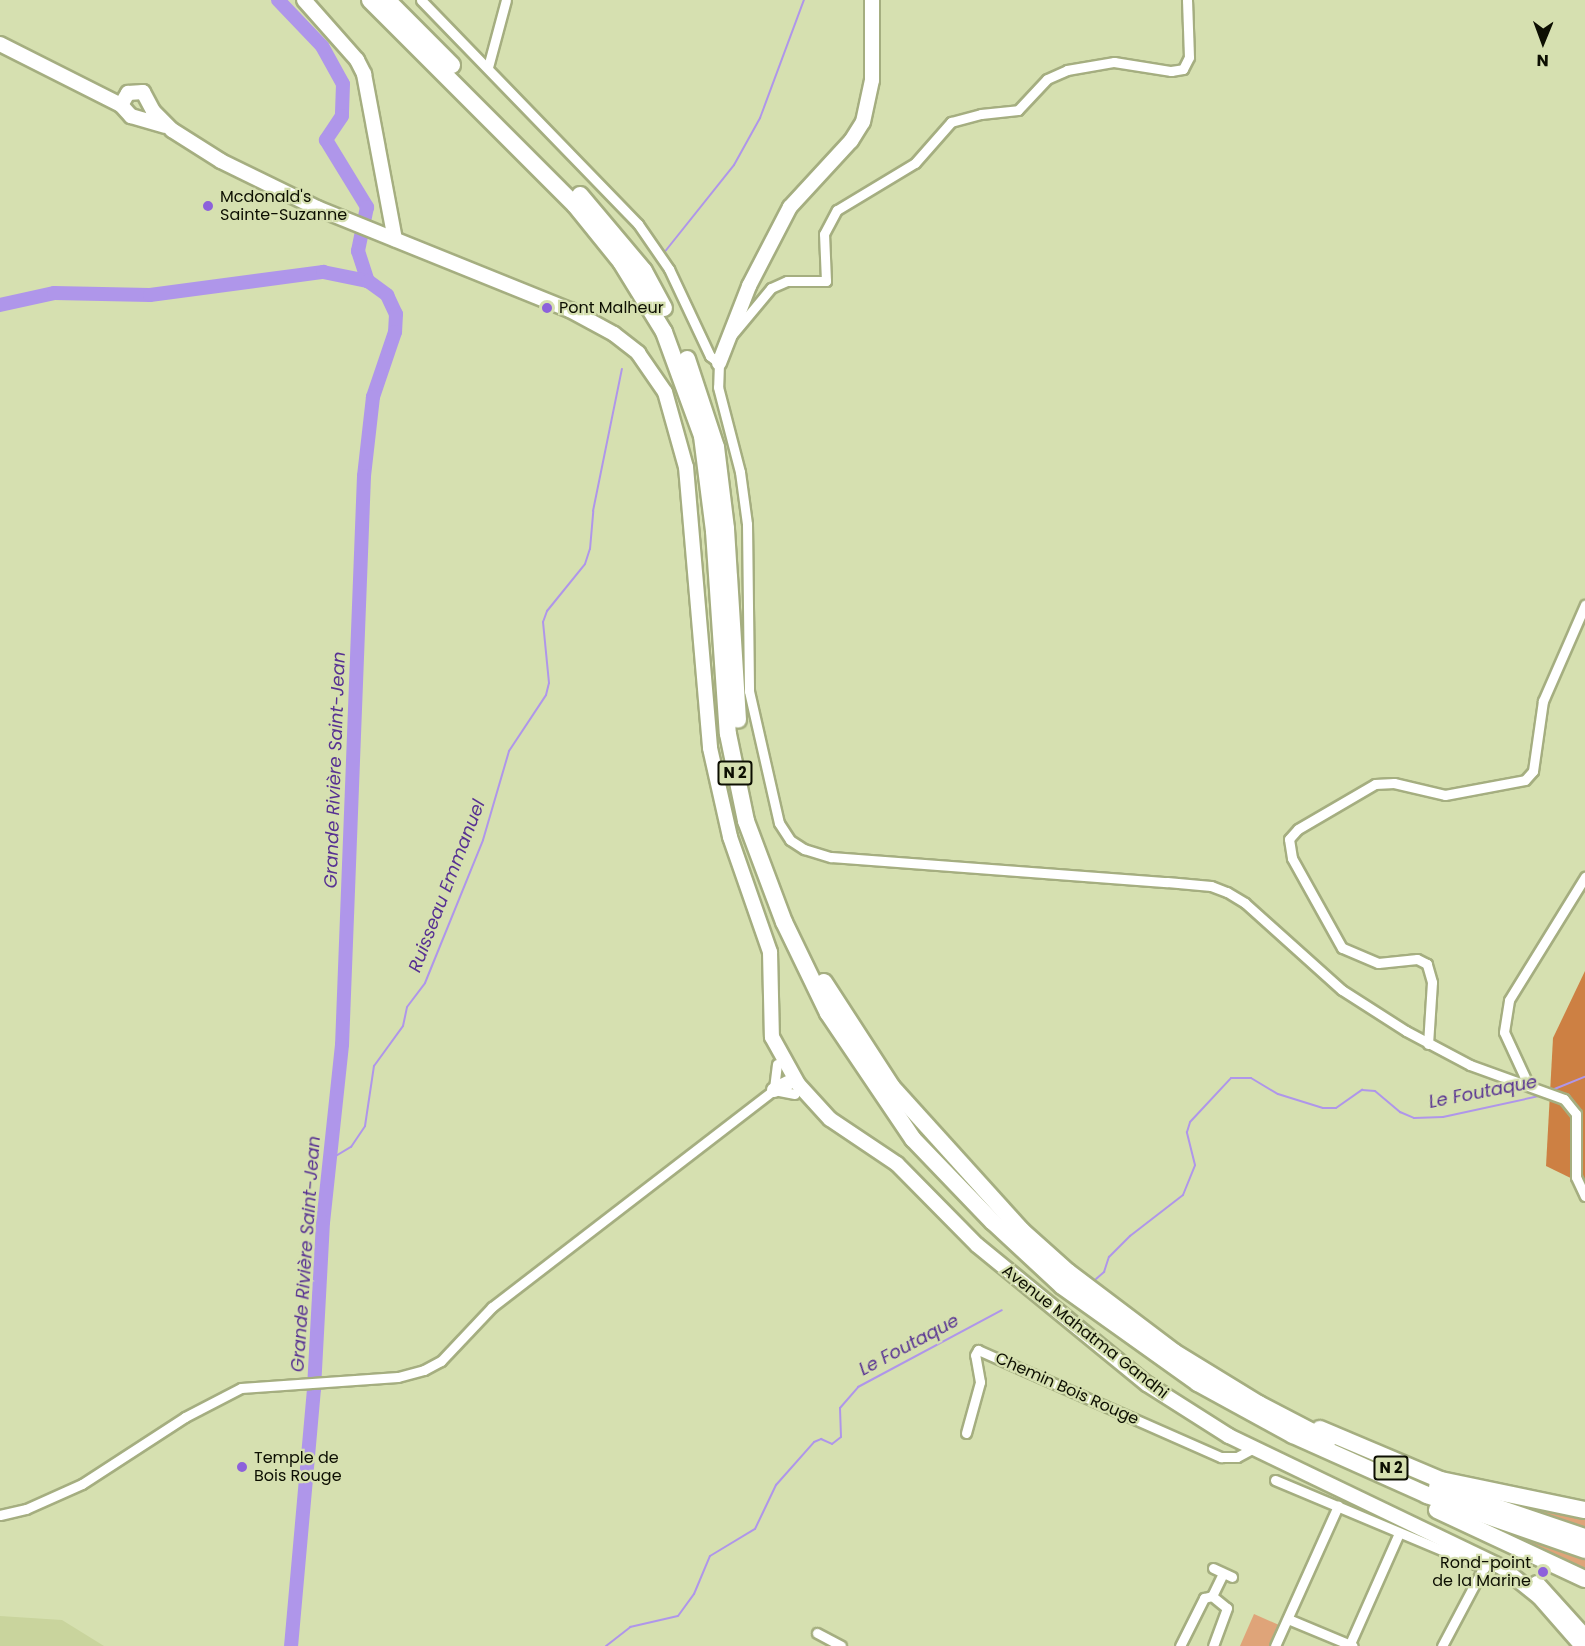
<!DOCTYPE html>
<meta charset="utf-8">
<style>
body{margin:0}
#map{position:relative;width:1585px;height:1646px;overflow:hidden;background:#d6e0b0;font-family:Poppins,sans-serif}
div>[style]{position:absolute}
.built>*{inset:0;background:#c9d49d}
.green>*{inset:0;background:#dfa479}
.forest>*{inset:0;background:#cd8043}
.stream>*{height:2px;margin:-1px;padding:0 1px;transform-origin:1px;border-radius:1px;background:#af96ea}
.river>*{height:14px;margin:-7px;padding:0 7px;transform-origin:7px;border-radius:7px;background:#af96ea}
.roads{filter:drop-shadow(2px 0 #a5ae80) drop-shadow(-2px 0 #a5ae80) drop-shadow(0 2px #a5ae80) drop-shadow(0 -2px #a5ae80)}
.street>*{height:9px;margin:-4.5px;padding:0 4.5px;transform-origin:4.5px;border-radius:4.5px;background:#fff}
.secondary>*{height:14px;margin:-7px;padding:0 7px;transform-origin:7px;border-radius:7px;background:#fff}
.highway>*{height:16px;margin:-8px;padding:0 8px;transform-origin:8px;border-radius:8px;background:#fff}
.dots>*{width:16px;height:16px;translate:-50% -50%;box-sizing:border-box;border:3px solid #d6e0b0;border-radius:50%}
span{translate:-50% -50%;white-space:nowrap;text-align:center;line-height:1.15;-webkit-text-stroke:4.5px #d6e0b0;paint-order:stroke}
.shield-label span{padding:2px 4px;background:#d6e0b0;border:2px solid;border-radius:4px;-webkit-text-stroke-width:0}
.shield-label{font-size:15px;color:#0d0f02;font-weight:700}
.poi-label{font-size:16px;color:#0d0f02}
.left{translate:0 -50%;text-align:left}
.right{translate:-100% -50%;text-align:right}
.street-label{font-size:16px;color:#0d0f02}
.water-label{font-size:18px;color:#573192;font-style:italic}
.north{position:absolute;left:1513px;top:12px;width:60px;height:60px;-webkit-text-stroke:4px #d6e0b0;paint-order:stroke;rotate:181deg;font-size:16px;font-weight:700;line-height:24px;text-align:center;color:#0d0f02}
.north::after{content:'';display:block;margin:auto;width:21px;height:27px;background:#0d0f02;clip-path:polygon(50% 0,100% 100%,50% 72%,0 100%)}
</style>
<div id="map">
<div class="built">
<div style="clip-path:polygon(0 1616px,62px 1620px,104px 1646px,0 1646px)"></div>
</div>
<div class="green">
<div style="clip-path:polygon(1459px 1488px,1585px 1513px,1585px 1531px)"></div>
<div style="clip-path:polygon(1465px 1518px,1585px 1557px,1585px 1572px)"></div>
<div style="clip-path:polygon(1254px 1614px,1279px 1625px,1269px 1646px,1240px 1646px)"></div>
</div>
<div class="forest">
<div style="clip-path:polygon(1585px 971px,1585px 1185px,1546px 1166px,1553px 1038px)"></div>
</div>
<div class="stream">
<div style="left:663px;top:254px;width:114px;rotate:-51.4deg"></div>
<div style="left:734px;top:165px;width:54px;rotate:-61deg"></div>
<div style="left:760px;top:118px;width:126px;rotate:-69.6deg"></div>
<div style="left:1552px;top:1090px;width:35px;rotate:-22deg"></div>
<div style="left:329px;top:1160px;width:26px;rotate:-31deg"></div>
<div style="left:351px;top:1147px;width:25px;rotate:-56deg"></div>
<div style="left:365px;top:1126px;width:61px;rotate:-81.5deg"></div>
<div style="left:374px;top:1066px;width:49px;rotate:-54.1deg"></div>
<div style="left:403px;top:1026px;width:19px;rotate:-78deg"></div>
<div style="left:407px;top:1007px;width:30px;rotate:-53deg"></div>
<div style="left:425px;top:983px;width:154px;rotate:-67.9deg"></div>
<div style="left:483px;top:840px;width:93px;rotate:-73.7deg"></div>
<div style="left:509px;top:751px;width:67px;rotate:-56.5deg"></div>
<div style="left:546px;top:695px;width:12px;rotate:-76deg"></div>
<div style="left:549px;top:683px;width:61px;rotate:-95.6deg"></div>
<div style="left:543px;top:622px;width:12px;rotate:-70deg"></div>
<div style="left:547px;top:611px;width:60px;rotate:-51deg"></div>
<div style="left:585px;top:564px;width:16px;rotate:-72deg"></div>
<div style="left:590px;top:549px;width:38px;rotate:-85deg"></div>
<div style="left:593px;top:511px;width:145px;rotate:-78.5deg"></div>
<div style="left:1096px;top:1279px;width:11px;rotate:-41deg"></div>
<div style="left:1104px;top:1272px;width:16px;rotate:-72deg"></div>
<div style="left:1109px;top:1257px;width:30px;rotate:-45deg"></div>
<div style="left:1130px;top:1236px;width:67px;rotate:-37.7deg"></div>
<div style="left:1183px;top:1195px;width:32px;rotate:-68deg"></div>
<div style="left:1195px;top:1165px;width:34px;rotate:-104deg"></div>
<div style="left:1187px;top:1132px;width:10px;rotate:-73deg"></div>
<div style="left:1190px;top:1122px;width:60px;rotate:-47deg"></div>
<div style="left:1231px;top:1078px;width:20px"></div>
<div style="left:1251px;top:1078px;width:31px;rotate:31deg"></div>
<div style="left:1278px;top:1094px;width:47px;rotate:17.3deg"></div>
<div style="left:1323px;top:1108px;width:13px"></div>
<div style="left:1336px;top:1108px;width:32px;rotate:-35deg"></div>
<div style="left:1362px;top:1090px;width:13px;rotate:4deg"></div>
<div style="left:1375px;top:1091px;width:33px;rotate:40deg"></div>
<div style="left:1400px;top:1112px;width:15px;rotate:23deg"></div>
<div style="left:1414px;top:1118px;width:29px;rotate:-2deg"></div>
<div style="left:1443px;top:1117px;width:103px;rotate:-12.3deg"></div>
<div style="left:606px;top:1646px;width:31px;rotate:-38deg"></div>
<div style="left:630px;top:1627px;width:49px;rotate:-12.9deg"></div>
<div style="left:678px;top:1616px;width:27px;rotate:-54deg"></div>
<div style="left:694px;top:1594px;width:41px;rotate:-67.2deg"></div>
<div style="left:710px;top:1556px;width:52px;rotate:-31deg"></div>
<div style="left:755px;top:1529px;width:49px;rotate:-64.5deg"></div>
<div style="left:776px;top:1485px;width:57px;rotate:-48.5deg"></div>
<div style="left:814px;top:1442px;width:8px;rotate:-23deg"></div>
<div style="left:821px;top:1439px;width:12px;rotate:24deg"></div>
<div style="left:832px;top:1444px;width:11px;rotate:-38deg"></div>
<div style="left:841px;top:1437px;width:29px;rotate:-92deg"></div>
<div style="left:840px;top:1408px;width:28px;rotate:-49deg"></div>
<div style="left:858px;top:1387px;width:163px;rotate:-28.1deg"></div>
</div>
<div class="river">
<div style="left:278px;top:0;width:64px;rotate:46.3deg"></div>
<div style="left:322px;top:46px;width:43px;rotate:61.1deg"></div>
<div style="left:343px;top:84px;width:32px;rotate:92deg"></div>
<div style="left:342px;top:116px;width:29px;rotate:124deg"></div>
<div style="left:326px;top:140px;width:79px;rotate:58.5deg"></div>
<div style="left:367px;top:207px;width:45px;rotate:101.6deg"></div>
<div style="left:358px;top:251px;width:32px;rotate:72deg"></div>
<div style="left:0;top:305px;width:55px;rotate:-12.5deg"></div>
<div style="left:54px;top:293px;width:96px;rotate:1.2deg"></div>
<div style="left:150px;top:295px;width:175px;rotate:-7.6deg"></div>
<div style="left:323px;top:272px;width:46px;rotate:11.3deg"></div>
<div style="left:368px;top:281px;width:24px;rotate:36deg"></div>
<div style="left:387px;top:295px;width:21px;rotate:65deg"></div>
<div style="left:396px;top:314px;width:18px;rotate:93deg"></div>
<div style="left:395px;top:332px;width:69px;rotate:108.7deg"></div>
<div style="left:373px;top:397px;width:80px;rotate:96.5deg"></div>
<div style="left:364px;top:476px;width:569px;rotate:92.21deg"></div>
<div style="left:342px;top:1045px;width:178px;rotate:96.1deg"></div>
<div style="left:323px;top:1222px;width:167px;rotate:93.1deg"></div>
<div style="left:314px;top:1389px;width:258px;rotate:95.1deg"></div>
</div>
<div class="roads">
<div class="street">
<div style="left:421px;top:0;width:312px;rotate:45.9deg"></div>
<div style="left:638px;top:224px;width:55px;rotate:55.4deg"></div>
<div style="left:669px;top:269px;width:96px;rotate:64.8deg"></div>
<div style="left:710px;top:356px;width:11px;rotate:38deg"></div>
<div style="left:719px;top:363px;width:24px;rotate:92deg"></div>
<div style="left:718px;top:387px;width:88px;rotate:75.5deg"></div>
<div style="left:740px;top:472px;width:52px;rotate:82.3deg"></div>
<div style="left:747px;top:524px;width:167px;rotate:89.3deg"></div>
<div style="left:749px;top:691px;width:135px;rotate:77.2deg"></div>
<div style="left:779px;top:823px;width:20px;rotate:57deg"></div>
<div style="left:790px;top:840px;width:17px;rotate:33deg"></div>
<div style="left:804px;top:849px;width:28px;rotate:17deg"></div>
<div style="left:831px;top:857px;width:337px;rotate:4.3deg"></div>
<div style="left:1167px;top:882px;width:44px;rotate:5.2deg"></div>
<div style="left:1211px;top:886px;width:17px;rotate:21deg"></div>
<div style="left:1227px;top:892px;width:21px;rotate:31deg"></div>
<div style="left:1245px;top:903px;width:130px;rotate:41.9deg"></div>
<div style="left:1342px;top:990px;width:76px;rotate:32.6deg"></div>
<div style="left:1406px;top:1031px;width:72px;rotate:28deg"></div>
<div style="left:1470px;top:1065px;width:100px;rotate:19.9deg"></div>
<div style="left:1564px;top:1099px;width:19px;rotate:51deg"></div>
<div style="left:1576px;top:1114px;width:63px;rotate:90deg"></div>
<div style="left:1576px;top:1177px;width:21px;rotate:65deg"></div>
<div style="left:488px;top:67px;width:69px;rotate:-75deg"></div>
<div style="left:732px;top:335px;width:61px;rotate:-50.3deg"></div>
<div style="left:771px;top:288px;width:17px;rotate:-24deg"></div>
<div style="left:787px;top:281px;width:39px"></div>
<div style="left:826px;top:281px;width:47px;rotate:-92.4deg"></div>
<div style="left:824px;top:234px;width:27px;rotate:-62deg"></div>
<div style="left:837px;top:210px;width:91px;rotate:-31.1deg"></div>
<div style="left:915px;top:163px;width:55px;rotate:-48.7deg"></div>
<div style="left:951px;top:122px;width:31px;rotate:-15deg"></div>
<div style="left:981px;top:114px;width:37px;rotate:-6deg"></div>
<div style="left:1018px;top:110px;width:42px;rotate:-46.9deg"></div>
<div style="left:1047px;top:79px;width:22px;rotate:-24deg"></div>
<div style="left:1067px;top:70px;width:48px;rotate:-9.7deg"></div>
<div style="left:1114px;top:62px;width:58px;rotate:9deg"></div>
<div style="left:1171px;top:71px;width:12px;rotate:-9deg"></div>
<div style="left:1183px;top:69px;width:13px;rotate:-63deg"></div>
<div style="left:1189px;top:57px;width:57px;rotate:-92deg"></div>
<div style="left:1428px;top:1044px;width:62px;rotate:-86.3deg"></div>
<div style="left:1432px;top:982px;width:19px;rotate:-106deg"></div>
<div style="left:1427px;top:964px;width:11px;rotate:-153deg"></div>
<div style="left:1417px;top:959px;width:39px;rotate:174deg"></div>
<div style="left:1378px;top:963px;width:39px;rotate:-157deg"></div>
<div style="left:1342px;top:948px;width:103px;rotate:-119.1deg"></div>
<div style="left:1292px;top:858px;width:19px;rotate:-99deg"></div>
<div style="left:1289px;top:839px;width:13px;rotate:-48deg"></div>
<div style="left:1298px;top:829px;width:89px;rotate:-30.3deg"></div>
<div style="left:1375px;top:784px;width:19px;rotate:-3deg"></div>
<div style="left:1394px;top:783px;width:52px;rotate:13.2deg"></div>
<div style="left:1445px;top:795px;width:81px;rotate:-10.6deg"></div>
<div style="left:1525px;top:780px;width:12px;rotate:-48deg"></div>
<div style="left:1533px;top:771px;width:71px;rotate:-81.9deg"></div>
<div style="left:1543px;top:701px;width:105px;rotate:-66.4deg"></div>
<div style="left:777px;top:1064px;width:26px;rotate:97deg"></div>
<div style="left:774px;top:1090px;width:21px;rotate:11deg"></div>
<div style="left:1528px;top:1084px;width:57px;rotate:-114.8deg"></div>
<div style="left:1504px;top:1032px;width:32px;rotate:-81deg"></div>
<div style="left:1509px;top:1000px;width:145px;rotate:-58.3deg"></div>
<div style="left:966px;top:1433px;width:53px;rotate:-74.6deg"></div>
<div style="left:980px;top:1382px;width:27px;rotate:-100deg"></div>
<div style="left:975px;top:1355px;width:6px;rotate:-59deg"></div>
<div style="left:978px;top:1350px;width:266px;rotate:23.8deg"></div>
<div style="left:1221px;top:1457px;width:16px"></div>
<div style="left:1237px;top:1457px;width:19px;rotate:-28deg"></div>
<div style="left:1275px;top:1480px;width:227px;rotate:22.8deg"></div>
<div style="left:0;top:1515px;width:27px;rotate:-13deg"></div>
<div style="left:26px;top:1509px;width:61px;rotate:-24.1deg"></div>
<div style="left:82px;top:1484px;width:123px;rotate:-33deg"></div>
<div style="left:185px;top:1417px;width:63px;rotate:-27.4deg"></div>
<div style="left:241px;top:1388px;width:157px;rotate:-4deg"></div>
<div style="left:398px;top:1377px;width:27px;rotate:-15deg"></div>
<div style="left:424px;top:1370px;width:19px;rotate:-28deg"></div>
<div style="left:441px;top:1361px;width:74px;rotate:-46.6deg"></div>
<div style="left:492px;top:1307px;width:356px;rotate:-37.6deg"></div>
<div style="left:1213px;top:1568px;width:21px;rotate:25deg"></div>
<div style="left:1212px;top:1596px;width:25px;rotate:-64deg"></div>
<div style="left:1288px;top:1619px;width:70px;rotate:22.6deg"></div>
<div style="left:817px;top:1633px;width:27px;rotate:28deg"></div>
<div style="left:1180px;top:1646px;width:54px;rotate:-63.4deg"></div>
<div style="left:1204px;top:1598px;width:8px;rotate:-14deg"></div>
<div style="left:1212px;top:1596px;width:19px;rotate:39deg"></div>
<div style="left:1227px;top:1608px;width:40px;rotate:110.2deg"></div>
<div style="left:1275px;top:1646px;width:154px;rotate:-65.8deg"></div>
<div style="left:1349px;top:1646px;width:124px;rotate:-66.1deg"></div>
<div style="left:1442px;top:1646px;width:94px;rotate:-62.1deg"></div>
</div>
<div class="secondary">
<div style="left:304px;top:0;width:80px;rotate:48.5deg"></div>
<div style="left:357px;top:60px;width:16px;rotate:63deg"></div>
<div style="left:364px;top:74px;width:168px;rotate:79.4deg"></div>
<div style="left:0;top:44px;width:136px;rotate:26.8deg"></div>
<div style="left:121px;top:105px;width:15px;rotate:48deg"></div>
<div style="left:131px;top:116px;width:35px;rotate:16deg"></div>
<div style="left:121px;top:105px;width:14px;rotate:-60deg"></div>
<div style="left:128px;top:93px;width:15px;rotate:-4deg"></div>
<div style="left:143px;top:92px;width:21px;rotate:62deg"></div>
<div style="left:153px;top:111px;width:27px;rotate:45deg"></div>
<div style="left:172px;top:130px;width:58px;rotate:32.3deg"></div>
<div style="left:221px;top:161px;width:107px;rotate:26.1deg"></div>
<div style="left:317px;top:208px;width:273px;rotate:22deg"></div>
<div style="left:570px;top:310px;width:50px;rotate:28.6deg"></div>
<div style="left:614px;top:334px;width:31px;rotate:38deg"></div>
<div style="left:638px;top:353px;width:47px;rotate:55.3deg"></div>
<div style="left:665px;top:392px;width:78px;rotate:74.4deg"></div>
<div style="left:686px;top:467px;width:282px;rotate:85.1deg"></div>
<div style="left:710px;top:748px;width:91px;rotate:77.3deg"></div>
<div style="left:730px;top:837px;width:122px;rotate:70.8deg"></div>
<div style="left:770px;top:952px;width:85px;rotate:88.7deg"></div>
<div style="left:772px;top:1037px;width:54px;rotate:61deg"></div>
<div style="left:798px;top:1084px;width:47px;rotate:47.6deg"></div>
<div style="left:830px;top:1119px;width:81px;rotate:33.9deg"></div>
<div style="left:897px;top:1164px;width:114px;rotate:45.4deg"></div>
<div style="left:977px;top:1245px;width:220px;rotate:39.3deg"></div>
<div style="left:1147px;top:1384px;width:97px;rotate:32.4deg"></div>
<div style="left:1229px;top:1436px;width:304px;rotate:25.7deg"></div>
<div style="left:1503px;top:1568px;width:46px;rotate:38.9deg"></div>
<div style="left:1539px;top:1597px;width:65px;rotate:48.7deg"></div>
<div style="left:719px;top:363px;width:83px;rotate:-68.7deg"></div>
<div style="left:749px;top:286px;width:89px;rotate:-62.6deg"></div>
<div style="left:790px;top:207px;width:90px;rotate:-47.3deg"></div>
<div style="left:851px;top:141px;width:22px;rotate:-58deg"></div>
<div style="left:863px;top:122px;width:43px;rotate:-77.9deg"></div>
<div style="left:872px;top:80px;width:80px;rotate:-90deg"></div>
<div style="left:774px;top:1090px;width:16px;rotate:-27deg"></div>
<div style="left:1537px;top:1583px;width:72px;rotate:47.8deg"></div>
</div>
<div class="highway">
<div style="left:370px;top:0;width:290px;rotate:45deg"></div>
<div style="left:575px;top:205px;width:73px;rotate:51.1deg"></div>
<div style="left:621px;top:262px;width:82px;rotate:58.4deg"></div>
<div style="left:664px;top:332px;width:111px;rotate:69.9deg"></div>
<div style="left:702px;top:436px;width:96px;rotate:82.8deg"></div>
<div style="left:714px;top:531px;width:203px;rotate:86.1deg"></div>
<div style="left:728px;top:734px;width:89px;rotate:78.3deg"></div>
<div style="left:746px;top:821px;width:108px;rotate:69.4deg"></div>
<div style="left:784px;top:922px;width:101px;rotate:64.2deg"></div>
<div style="left:828px;top:1013px;width:152px;rotate:56deg"></div>
<div style="left:913px;top:1139px;width:115px;rotate:46.1deg"></div>
<div style="left:993px;top:1222px;width:94px;rotate:42.8deg"></div>
<div style="left:1062px;top:1286px;width:167px;rotate:35.5deg"></div>
<div style="left:1198px;top:1383px;width:108px;rotate:28.7deg"></div>
<div style="left:1293px;top:1435px;width:147px;rotate:24.1deg"></div>
<div style="left:1427px;top:1495px;width:167px;rotate:19.2deg"></div>
<div style="left:387px;top:0;width:92px;rotate:45deg"></div>
<div style="left:580px;top:195px;width:99px;rotate:49.9deg"></div>
<div style="left:644px;top:271px;width:42px;rotate:61.6deg"></div>
<div style="left:687px;top:359px;width:93px;rotate:71.8deg"></div>
<div style="left:716px;top:447px;width:83px;rotate:83deg"></div>
<div style="left:726px;top:529px;width:191px;rotate:86.4deg"></div>
<div style="left:824px;top:982px;width:125px;rotate:57.1deg"></div>
<div style="left:892px;top:1087px;width:193px;rotate:47.9deg"></div>
<div style="left:1021px;top:1230px;width:63px;rotate:41.8deg"></div>
<div style="left:1068px;top:1272px;width:133px;rotate:37deg"></div>
<div style="left:1174px;top:1352px;width:100px;rotate:31.5deg"></div>
<div style="left:1259px;top:1404px;width:78px;rotate:27.6deg"></div>
<div style="left:1320px;top:1429px;width:131px;rotate:22.9deg"></div>
<div style="left:1441px;top:1480px;width:147px;rotate:11.8deg"></div>
<div style="left:1437px;top:1487px;width:156px;rotate:18.7deg"></div>
<div style="left:1437px;top:1510px;width:163px;rotate:25deg"></div>
</div>
</div>
<div class="dots">
<div style="left:208px;top:206px;background:#8d61db"></div>
<div style="left:547px;top:308px;background:#8d61db"></div>
<div style="left:242px;top:1467px;background:#8d61db"></div>
<div style="left:1543px;top:1572px;background:#8d61db"></div>
</div>
<div class="shield-label">
<span style="left:735px;top:773px">N 2</span>
<span style="left:1391px;top:1468px">N 2</span>
</div>
<div class="poi-label">
<span class="left" style="left:220px;top:206px">Mcdonald's<br>Sainte-Suzanne</span>
<span class="left" style="left:559px;top:308px">Pont Malheur</span>
<span class="left" style="left:254px;top:1467px">Temple de<br>Bois Rouge</span>
<span class="right" style="left:1531px;top:1572px">Rond-point<br>de la Marine</span>
</div>
<div class="street-label">
<span style="left:1085px;top:1332px;rotate:38deg">Avenue Mahatma Gandhi</span>
<span style="left:1067px;top:1389px;rotate:24deg">Chemin Bois Rouge</span>
</div>
<div class="water-label">
<span style="left:335px;top:770px;rotate:-88deg">Grande Rivière Saint-Jean</span>
<span style="left:447px;top:886px;rotate:-69deg">Ruisseau Emmanuel</span>
<span style="left:1483px;top:1092px;rotate:-11deg">Le Foutaque</span>
<span style="left:306px;top:1254px;rotate:-86deg">Grande Rivière Saint-Jean</span>
<span style="left:909px;top:1345px;rotate:-28deg">Le Foutaque</span>
</div>
<div class="north">N</div>
</div>
